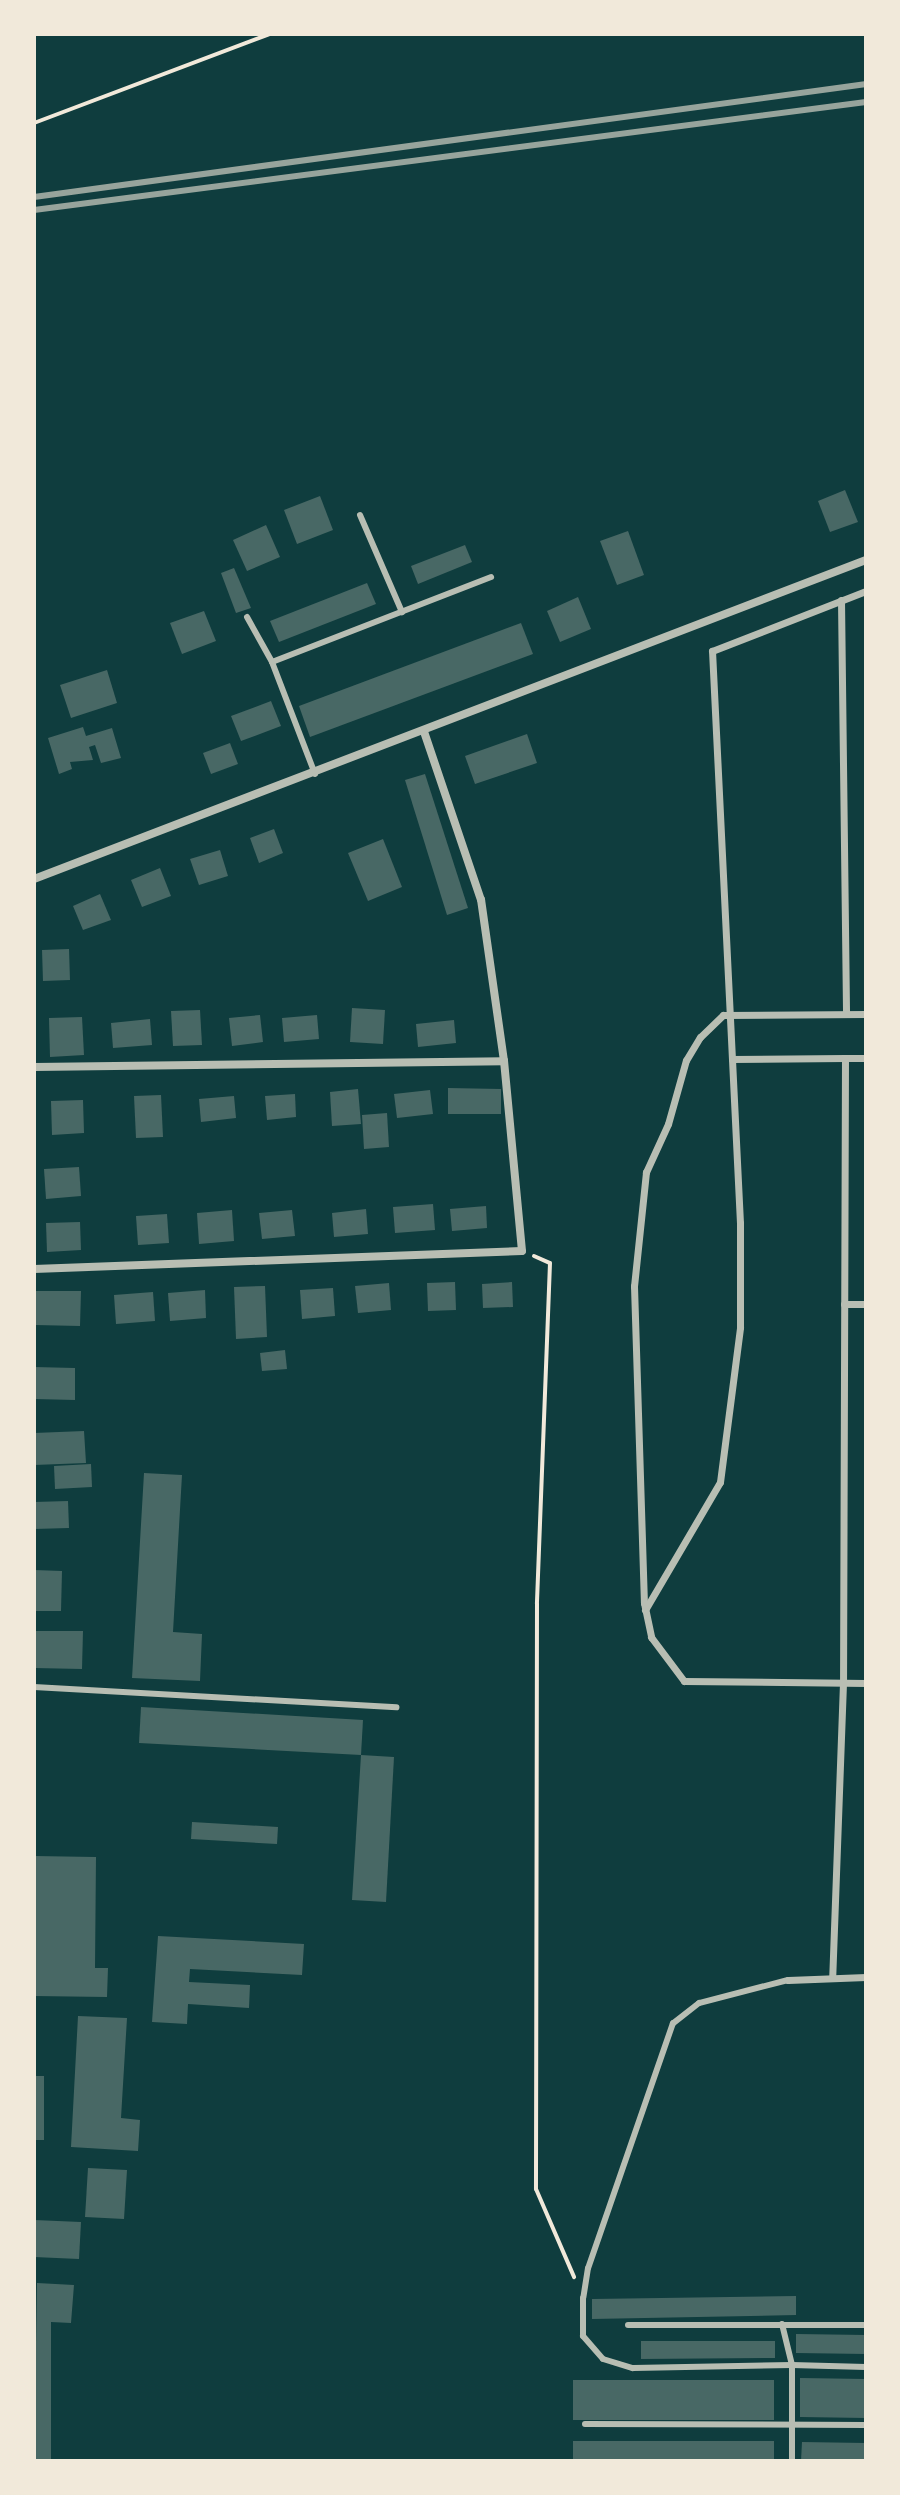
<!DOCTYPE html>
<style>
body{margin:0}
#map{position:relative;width:900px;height:2495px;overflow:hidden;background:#0f3d3e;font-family:Inter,sans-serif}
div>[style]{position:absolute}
.building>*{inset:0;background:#486865}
.path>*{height:4px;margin:-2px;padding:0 2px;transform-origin:2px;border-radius:2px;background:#f1e9da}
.service>*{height:6px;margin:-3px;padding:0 3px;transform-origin:3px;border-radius:3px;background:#b8beb3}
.pedestrian>*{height:7px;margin:-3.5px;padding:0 3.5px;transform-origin:3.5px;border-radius:3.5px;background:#b8beb3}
.minor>*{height:8px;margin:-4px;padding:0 4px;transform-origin:4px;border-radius:4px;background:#b8beb3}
.rail>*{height:6px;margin:-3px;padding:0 3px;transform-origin:3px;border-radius:3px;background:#97a49c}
span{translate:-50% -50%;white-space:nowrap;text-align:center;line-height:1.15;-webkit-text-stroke:8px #f1e9da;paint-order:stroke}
.frame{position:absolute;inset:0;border:36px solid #f1e9da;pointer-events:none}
</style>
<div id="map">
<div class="building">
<div style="clip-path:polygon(845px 490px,858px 522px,830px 532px,818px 501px)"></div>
<div style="clip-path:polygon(320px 496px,333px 530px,297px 544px,284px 510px)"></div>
<div style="clip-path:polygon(266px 525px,280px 557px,247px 571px,233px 540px)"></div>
<div style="clip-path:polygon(628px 531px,644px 575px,617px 585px,600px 541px)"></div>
<div style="clip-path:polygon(465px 545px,472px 562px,418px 584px,411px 566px)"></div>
<div style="clip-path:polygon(234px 568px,251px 608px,236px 613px,221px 573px)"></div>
<div style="clip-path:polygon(367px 583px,376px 604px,279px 642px,270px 621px)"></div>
<div style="clip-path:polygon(578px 597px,591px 629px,560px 642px,547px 611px)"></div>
<div style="clip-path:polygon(204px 611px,216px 641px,182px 654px,170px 623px)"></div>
<div style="clip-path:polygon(521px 623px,533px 654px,310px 737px,299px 706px)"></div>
<div style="clip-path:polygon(107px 670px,117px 703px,71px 718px,60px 685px)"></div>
<div style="clip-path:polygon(271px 701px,281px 726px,241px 741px,231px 716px)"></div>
<div style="clip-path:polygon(83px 727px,86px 736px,112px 728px,121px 758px,101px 763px,95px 745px,89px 747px,93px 760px,70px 762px,72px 769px,59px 774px,48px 738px)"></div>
<div style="clip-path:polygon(527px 734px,537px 763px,475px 784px,465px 756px)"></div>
<div style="clip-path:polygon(230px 743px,238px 764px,211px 774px,203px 753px)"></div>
<div style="clip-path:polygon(425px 774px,468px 908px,447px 915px,405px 780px)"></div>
<div style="clip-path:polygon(274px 829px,283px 853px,259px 863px,250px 838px)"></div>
<div style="clip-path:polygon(383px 839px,402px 887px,368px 901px,348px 853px)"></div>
<div style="clip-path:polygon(220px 850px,228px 876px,199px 885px,190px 859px)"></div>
<div style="clip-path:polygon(160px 868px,171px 896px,142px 907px,131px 880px)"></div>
<div style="clip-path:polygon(100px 894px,111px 920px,83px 930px,73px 906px)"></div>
<div style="clip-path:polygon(69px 949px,70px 980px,43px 981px,42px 950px)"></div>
<div style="clip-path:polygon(352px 1008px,385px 1010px,383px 1044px,350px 1042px)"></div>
<div style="clip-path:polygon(200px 1010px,202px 1045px,173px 1046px,171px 1011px)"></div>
<div style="clip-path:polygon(260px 1015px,263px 1042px,232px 1046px,229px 1018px)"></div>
<div style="clip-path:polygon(317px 1015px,319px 1039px,284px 1042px,282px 1018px)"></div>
<div style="clip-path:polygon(82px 1017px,84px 1055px,50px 1057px,49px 1018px)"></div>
<div style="clip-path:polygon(150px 1019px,152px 1045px,113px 1048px,111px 1023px)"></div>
<div style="clip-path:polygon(454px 1020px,456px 1043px,418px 1047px,416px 1024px)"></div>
<div style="clip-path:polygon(448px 1088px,501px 1089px,501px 1114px,448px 1114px)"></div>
<div style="clip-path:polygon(358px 1089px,361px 1124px,332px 1126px,330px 1092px)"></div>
<div style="clip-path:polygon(430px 1090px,433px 1114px,397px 1118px,394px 1094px)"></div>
<div style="clip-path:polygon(295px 1094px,296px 1117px,267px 1120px,265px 1096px)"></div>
<div style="clip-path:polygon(161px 1095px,163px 1137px,136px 1138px,134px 1096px)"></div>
<div style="clip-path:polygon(234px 1096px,236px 1118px,201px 1122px,199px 1099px)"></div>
<div style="clip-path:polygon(83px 1100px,84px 1133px,52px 1135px,51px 1101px)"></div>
<div style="clip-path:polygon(387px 1113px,389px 1147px,364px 1149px,362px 1115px)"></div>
<div style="clip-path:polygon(79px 1167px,81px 1196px,46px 1199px,44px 1169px)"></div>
<div style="clip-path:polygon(433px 1204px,435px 1230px,395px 1233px,393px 1207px)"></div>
<div style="clip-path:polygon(486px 1206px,487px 1228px,452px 1231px,450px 1209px)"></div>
<div style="clip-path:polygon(366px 1209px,368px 1234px,334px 1237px,332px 1213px)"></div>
<div style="clip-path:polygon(232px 1210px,234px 1241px,199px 1244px,197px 1213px)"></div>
<div style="clip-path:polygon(292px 1210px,295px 1236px,262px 1239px,259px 1213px)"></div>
<div style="clip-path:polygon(167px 1214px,169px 1243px,138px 1245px,136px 1216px)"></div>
<div style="clip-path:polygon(80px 1222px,81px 1250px,47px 1252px,46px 1223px)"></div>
<div style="clip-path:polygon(455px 1282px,456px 1310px,428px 1311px,427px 1283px)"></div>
<div style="clip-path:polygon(512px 1282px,513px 1307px,483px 1308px,482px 1284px)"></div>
<div style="clip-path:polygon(389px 1283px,391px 1310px,358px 1313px,355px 1286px)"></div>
<div style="clip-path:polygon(265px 1286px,267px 1337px,236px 1339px,234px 1287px)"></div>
<div style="clip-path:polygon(333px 1288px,335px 1316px,302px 1319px,300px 1290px)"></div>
<div style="clip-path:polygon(205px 1290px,206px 1318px,170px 1321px,168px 1293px)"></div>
<div style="clip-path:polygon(35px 1291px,81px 1291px,80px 1326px,35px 1325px)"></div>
<div style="clip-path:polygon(153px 1292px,155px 1321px,116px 1324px,114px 1295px)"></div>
<div style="clip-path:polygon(285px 1350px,287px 1369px,262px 1371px,260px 1353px)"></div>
<div style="clip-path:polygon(34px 1367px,75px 1368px,75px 1400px,34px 1399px)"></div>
<div style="clip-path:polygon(84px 1431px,86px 1463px,34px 1465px,34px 1433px)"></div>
<div style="clip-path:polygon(91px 1464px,92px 1487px,55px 1489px,54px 1466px)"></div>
<div style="clip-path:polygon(144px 1473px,182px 1475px,173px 1632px,202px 1634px,200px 1681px,132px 1678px)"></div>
<div style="clip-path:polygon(68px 1501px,69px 1528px,34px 1529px,34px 1502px)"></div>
<div style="clip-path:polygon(34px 1570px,62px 1571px,61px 1611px,34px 1611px)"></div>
<div style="clip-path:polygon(34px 1631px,83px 1631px,82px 1669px,34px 1668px)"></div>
<div style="clip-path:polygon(141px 1707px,363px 1720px,361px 1755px,139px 1743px)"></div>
<div style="clip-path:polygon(361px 1755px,394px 1757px,386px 1902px,352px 1900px)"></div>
<div style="clip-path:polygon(192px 1822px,278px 1827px,277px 1844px,191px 1839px)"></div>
<div style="clip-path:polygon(34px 1856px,96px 1857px,95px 1968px,108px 1968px,107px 1997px,34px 1996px)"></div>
<div style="clip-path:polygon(158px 1936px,304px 1944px,302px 1975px,190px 1969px,189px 1982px,250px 1985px,249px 2008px,188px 2004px,187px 2024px,152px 2022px)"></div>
<div style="clip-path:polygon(78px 2016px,127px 2018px,121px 2118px,140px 2120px,138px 2151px,71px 2147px)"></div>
<div style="clip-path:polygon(34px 2076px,44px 2076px,44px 2140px,34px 2140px)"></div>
<div style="clip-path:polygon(88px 2168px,127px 2170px,124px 2219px,85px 2217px)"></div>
<div style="clip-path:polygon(34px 2220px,81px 2222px,79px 2259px,34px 2257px)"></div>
<div style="clip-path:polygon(37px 2283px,74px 2285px,71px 2323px,51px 2322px,51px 2461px,34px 2461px)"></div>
<div style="clip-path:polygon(796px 2296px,796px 2315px,592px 2319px,592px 2299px)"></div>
<div style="clip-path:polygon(796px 2334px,866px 2335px,866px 2354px,796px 2353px)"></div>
<div style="clip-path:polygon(641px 2341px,775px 2341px,775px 2358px,641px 2359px)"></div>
<div style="clip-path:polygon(800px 2378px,866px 2379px,866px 2418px,800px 2417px)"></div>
<div style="clip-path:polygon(573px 2380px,774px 2380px,774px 2420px,573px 2420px)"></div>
<div style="clip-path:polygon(573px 2441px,774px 2441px,774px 2461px,573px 2461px)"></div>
<div style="clip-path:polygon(802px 2442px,866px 2443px,866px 2461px,801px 2461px)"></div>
</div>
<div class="path">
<div style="left:34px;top:123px;width:251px;rotate:-20.7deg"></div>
<div style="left:534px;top:1256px;width:17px;rotate:24deg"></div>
<div style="left:550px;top:1263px;width:341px;rotate:92.2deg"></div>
<div style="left:537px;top:1604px;width:585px;rotate:90.1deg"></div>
<div style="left:536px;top:2189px;width:96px;rotate:66.6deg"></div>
</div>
<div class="service">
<div style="left:360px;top:515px;width:106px;rotate:66.6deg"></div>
<div style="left:247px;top:617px;width:51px;rotate:60.9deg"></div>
<div style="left:315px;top:774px;width:120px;rotate:-111deg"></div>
<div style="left:272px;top:662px;width:235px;rotate:-21.2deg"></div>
<div style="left:34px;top:1687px;width:363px;rotate:3.2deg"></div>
<div style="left:788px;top:1980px;width:92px;rotate:165.5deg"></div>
<div style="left:699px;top:2003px;width:33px;rotate:142deg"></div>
<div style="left:673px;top:2023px;width:259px;rotate:109.1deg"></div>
<div style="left:588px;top:2268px;width:30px;rotate:99deg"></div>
<div style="left:583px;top:2298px;width:38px;rotate:90deg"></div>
<div style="left:583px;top:2336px;width:30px;rotate:49deg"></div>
<div style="left:603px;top:2359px;width:31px;rotate:17deg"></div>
<div style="left:633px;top:2368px;width:159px;rotate:-1.1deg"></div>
<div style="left:792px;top:2365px;width:96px;rotate:90deg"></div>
<div style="left:782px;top:2324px;width:42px;rotate:76.3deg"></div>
<div style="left:792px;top:2365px;width:74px;rotate:1.5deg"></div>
<div style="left:628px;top:2325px;width:238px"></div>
<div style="left:585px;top:2424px;width:281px;rotate:0.2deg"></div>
</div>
<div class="pedestrian">
<div style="left:841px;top:600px;width:413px;rotate:89.3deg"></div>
<div style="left:866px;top:1014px;width:143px;rotate:179.6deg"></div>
<div style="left:723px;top:1015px;width:32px;rotate:136deg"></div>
<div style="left:700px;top:1037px;width:27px;rotate:121deg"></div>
<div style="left:686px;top:1060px;width:66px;rotate:105.7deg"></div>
<div style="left:668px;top:1124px;width:53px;rotate:114.6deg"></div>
<div style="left:646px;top:1172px;width:115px;rotate:96deg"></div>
<div style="left:634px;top:1286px;width:317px;rotate:88.2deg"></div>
<div style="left:644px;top:1603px;width:35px;rotate:78deg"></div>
<div style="left:651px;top:1637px;width:55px;rotate:53.1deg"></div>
<div style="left:684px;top:1681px;width:182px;rotate:0.6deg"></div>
<div style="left:845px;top:1058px;width:21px"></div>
<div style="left:732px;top:1059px;width:113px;rotate:-0.5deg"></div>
<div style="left:845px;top:1058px;width:625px;rotate:90.18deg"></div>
<div style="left:843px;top:1683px;width:295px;rotate:92.1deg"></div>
<div style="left:844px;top:1304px;width:22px"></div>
<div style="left:645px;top:1610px;width:148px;rotate:-59.6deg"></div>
<div style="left:720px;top:1482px;width:156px;rotate:-82.6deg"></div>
<div style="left:740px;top:1327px;width:104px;rotate:-90deg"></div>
<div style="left:740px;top:1223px;width:573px;rotate:-92.8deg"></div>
<div style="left:712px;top:651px;width:165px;rotate:-21.3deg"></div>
<div style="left:788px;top:1980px;width:78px;rotate:-2.2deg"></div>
</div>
<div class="minor">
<div style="left:34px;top:879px;width:891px;rotate:-20.98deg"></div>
<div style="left:34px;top:1067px;width:470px;rotate:-0.7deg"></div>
<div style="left:34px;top:1269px;width:488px;rotate:-2.1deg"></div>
<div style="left:522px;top:1251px;width:191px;rotate:-95.4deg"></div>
<div style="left:504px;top:1061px;width:163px;rotate:-98.1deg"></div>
<div style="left:481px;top:900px;width:177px;rotate:-108.7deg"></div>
</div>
<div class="rail">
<div style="left:34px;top:197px;width:840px;rotate:-7.73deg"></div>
<div style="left:34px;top:210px;width:839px;rotate:-7.4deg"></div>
</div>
<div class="frame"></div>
</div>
